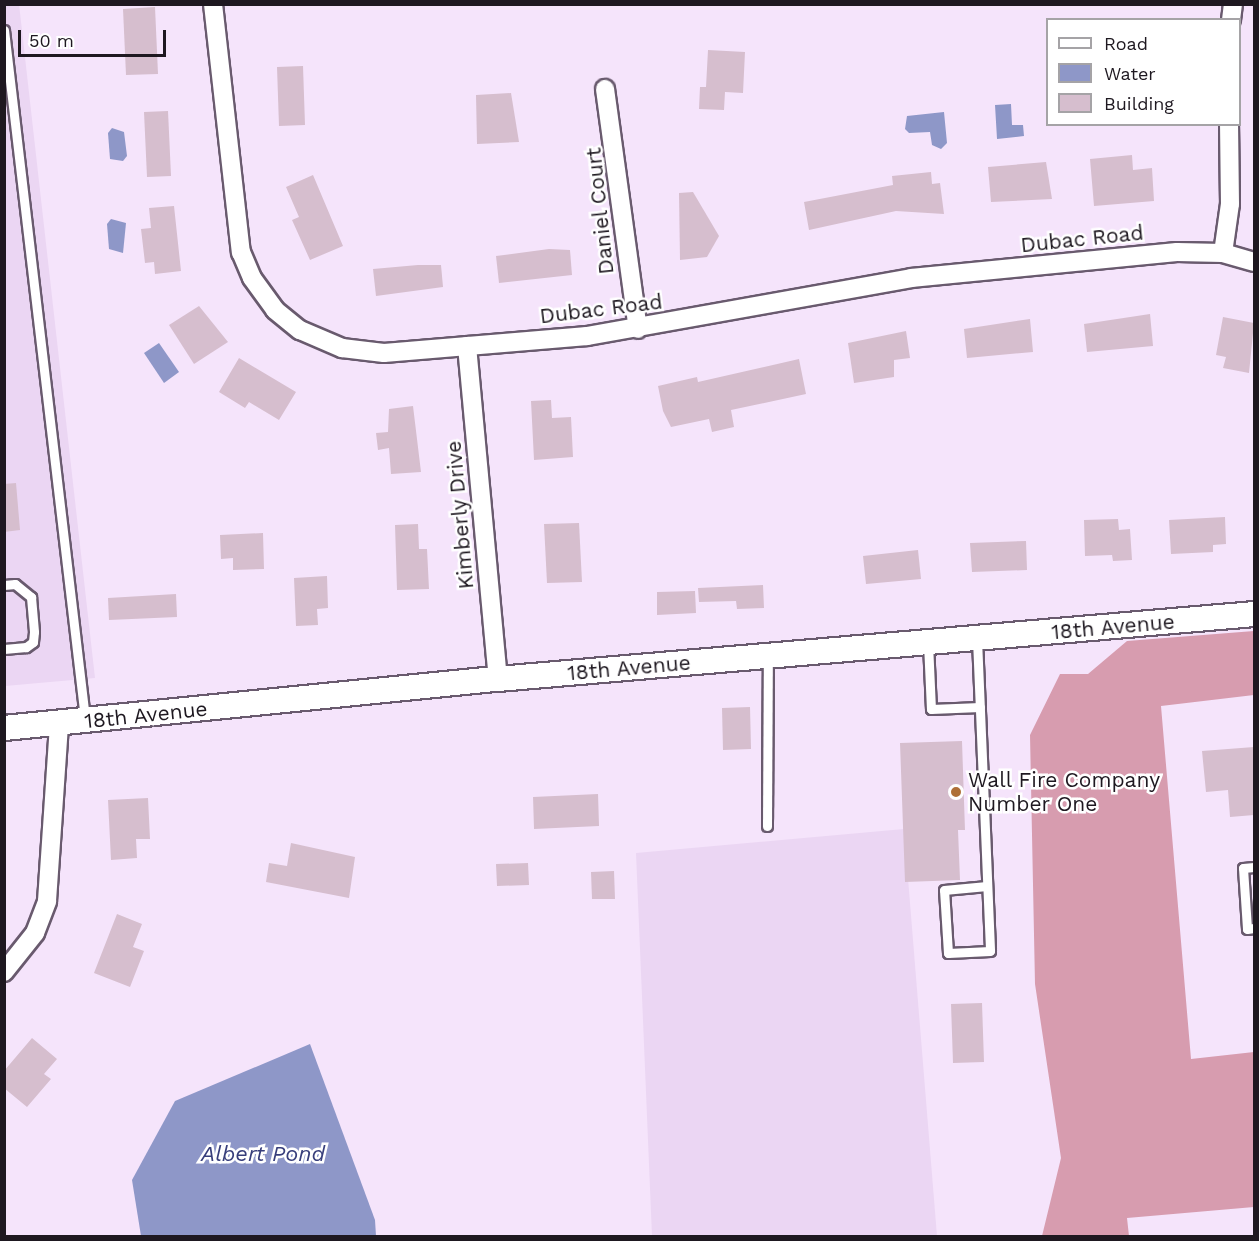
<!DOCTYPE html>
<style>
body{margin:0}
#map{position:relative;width:1259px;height:1241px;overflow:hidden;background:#f5e4fb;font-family:"Work Sans",sans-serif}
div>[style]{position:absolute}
.built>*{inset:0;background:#ebd6f3}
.forest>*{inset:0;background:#d79caf}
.water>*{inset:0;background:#8e97c8}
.building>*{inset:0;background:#d6bece}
.roads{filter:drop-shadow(2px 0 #695a6e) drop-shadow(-2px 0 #695a6e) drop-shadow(0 2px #695a6e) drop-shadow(0 -2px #695a6e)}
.service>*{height:9px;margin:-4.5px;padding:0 4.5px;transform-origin:4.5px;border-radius:4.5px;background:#fff}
.minor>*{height:18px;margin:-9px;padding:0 9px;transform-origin:9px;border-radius:9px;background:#fff}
.tertiary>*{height:24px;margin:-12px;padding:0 12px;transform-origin:12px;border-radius:12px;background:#fff}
.dots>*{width:16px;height:16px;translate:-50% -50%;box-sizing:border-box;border:3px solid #fff;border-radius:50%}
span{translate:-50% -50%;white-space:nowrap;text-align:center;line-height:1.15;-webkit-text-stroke:5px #fff;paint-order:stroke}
.street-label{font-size:21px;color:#1e1820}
.poi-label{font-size:21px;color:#1e1820}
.left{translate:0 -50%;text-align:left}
.water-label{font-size:22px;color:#373e7b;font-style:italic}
.frame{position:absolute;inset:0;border:6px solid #1e1820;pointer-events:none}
.legend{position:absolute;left:1046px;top:18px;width:195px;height:108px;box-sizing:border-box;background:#fff;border:2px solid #a5a3a6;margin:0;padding:8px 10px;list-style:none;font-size:18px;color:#1e1820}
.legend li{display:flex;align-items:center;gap:12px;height:30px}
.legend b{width:30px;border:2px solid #a5a3a6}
.scale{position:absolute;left:18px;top:30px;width:148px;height:27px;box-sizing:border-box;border:3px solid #1e1820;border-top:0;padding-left:8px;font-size:18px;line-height:21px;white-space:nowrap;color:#1e1820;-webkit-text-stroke:4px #fff;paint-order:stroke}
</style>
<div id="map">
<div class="built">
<div style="clip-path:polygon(19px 4px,95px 678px,5px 686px,4px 5px)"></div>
<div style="clip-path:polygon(904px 829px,937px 1236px,652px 1236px,636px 853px)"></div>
</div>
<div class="forest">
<div style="clip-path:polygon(1254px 631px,1254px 695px,1161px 706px,1191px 1059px,1254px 1052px,1254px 1207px,1127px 1218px,1129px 1236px,1042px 1236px,1061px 1158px,1035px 984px,1030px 735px,1060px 674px,1088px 674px,1127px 641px)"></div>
</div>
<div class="water">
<div style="clip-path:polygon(1011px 104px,1012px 125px,1023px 125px,1024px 136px,997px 139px,995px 105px)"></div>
<div style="clip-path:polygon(944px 112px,947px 143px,941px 149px,932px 145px,930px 132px,909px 133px,905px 129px,907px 116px)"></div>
<div style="clip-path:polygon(112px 128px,124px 132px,127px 156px,123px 161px,110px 159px,108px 133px)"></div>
<div style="clip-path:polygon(111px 219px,126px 223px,123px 253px,109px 249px,107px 224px)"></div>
<div style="clip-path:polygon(159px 343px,179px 372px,164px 383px,144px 353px)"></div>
<div style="clip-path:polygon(310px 1044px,375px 1220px,376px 1236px,141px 1236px,132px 1180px,175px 1101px)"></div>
</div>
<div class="building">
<div style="clip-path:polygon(155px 7px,158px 74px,126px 75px,123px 9px)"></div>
<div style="clip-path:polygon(708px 50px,745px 52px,743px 93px,725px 92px,724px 110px,699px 109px,700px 87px,706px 87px)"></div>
<div style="clip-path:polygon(303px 66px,305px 125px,279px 126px,277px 67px)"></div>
<div style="clip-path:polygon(511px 93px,519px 142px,477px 144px,476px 95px)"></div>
<div style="clip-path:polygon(168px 111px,171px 176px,147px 177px,144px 112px)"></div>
<div style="clip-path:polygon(1132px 155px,1133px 170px,1152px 168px,1154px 201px,1094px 206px,1090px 159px)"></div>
<div style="clip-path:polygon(1046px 162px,1052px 199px,991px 202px,988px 167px)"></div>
<div style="clip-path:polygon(931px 172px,932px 184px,940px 183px,944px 214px,896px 211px,809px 230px,804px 202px,893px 185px,892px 176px)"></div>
<div style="clip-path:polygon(313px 175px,343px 246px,310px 260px,292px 220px,299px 217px,286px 187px)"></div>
<div style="clip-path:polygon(693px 192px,719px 236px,707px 257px,680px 260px,679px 193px)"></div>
<div style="clip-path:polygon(174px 206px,181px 271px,155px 274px,154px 262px,145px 263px,141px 229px,151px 228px,149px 208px)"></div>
<div style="clip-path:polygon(549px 249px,570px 250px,572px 275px,499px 283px,496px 256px)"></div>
<div style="clip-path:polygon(418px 265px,441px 265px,443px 287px,376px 296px,373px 269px)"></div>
<div style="clip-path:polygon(199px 306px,228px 342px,194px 364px,169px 325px)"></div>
<div style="clip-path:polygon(1150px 314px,1153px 346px,1087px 352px,1084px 324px)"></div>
<div style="clip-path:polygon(1223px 317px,1254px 323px,1249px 373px,1223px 368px,1226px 357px,1216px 355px)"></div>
<div style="clip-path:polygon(1030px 319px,1033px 352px,967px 358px,964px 329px)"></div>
<div style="clip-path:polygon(906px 331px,910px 358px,894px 360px,894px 377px,854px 383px,848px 343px)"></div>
<div style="clip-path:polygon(239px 358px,296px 392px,279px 420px,249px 402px,245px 408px,219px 392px)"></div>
<div style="clip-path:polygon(799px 359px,806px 394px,731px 410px,734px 427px,712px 432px,709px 419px,671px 427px,663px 411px,658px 386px,697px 377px,698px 382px)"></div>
<div style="clip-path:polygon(551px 400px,552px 418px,571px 417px,573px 457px,534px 460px,531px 401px)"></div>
<div style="clip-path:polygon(413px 406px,421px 472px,391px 474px,389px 448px,378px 450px,376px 433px,388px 432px,389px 409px)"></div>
<div style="clip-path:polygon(16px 483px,20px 530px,4px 532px,4px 484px)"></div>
<div style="clip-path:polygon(1225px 517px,1226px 544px,1213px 545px,1213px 552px,1171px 554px,1169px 520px)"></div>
<div style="clip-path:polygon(1118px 519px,1119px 530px,1130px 529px,1132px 560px,1113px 561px,1112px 555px,1085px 556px,1084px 520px)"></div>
<div style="clip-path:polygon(579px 523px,582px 582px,547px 583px,544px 524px)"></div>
<div style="clip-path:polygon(418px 524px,419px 549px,427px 549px,429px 589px,397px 590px,395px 525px)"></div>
<div style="clip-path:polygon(263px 533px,264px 569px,233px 570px,233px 558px,221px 559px,220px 535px)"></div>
<div style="clip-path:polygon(1026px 541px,1027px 570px,972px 572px,970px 543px)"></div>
<div style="clip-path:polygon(918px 550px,921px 579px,866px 584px,863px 556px)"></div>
<div style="clip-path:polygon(327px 576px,328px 608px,317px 609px,318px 625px,296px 626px,294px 578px)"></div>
<div style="clip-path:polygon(763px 585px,764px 608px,737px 609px,736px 601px,699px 602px,698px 588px)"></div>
<div style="clip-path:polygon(695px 591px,696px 613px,657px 615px,657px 592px)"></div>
<div style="clip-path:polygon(176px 594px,177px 617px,109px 620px,108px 598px)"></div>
<div style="clip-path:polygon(750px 707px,751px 749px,723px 750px,722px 708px)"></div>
<div style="clip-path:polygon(962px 741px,965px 830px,958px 830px,960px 880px,905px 882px,900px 743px)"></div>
<div style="clip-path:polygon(1254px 747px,1254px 815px,1230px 817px,1228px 790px,1206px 792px,1202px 751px)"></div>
<div style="clip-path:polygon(598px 794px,599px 826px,534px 829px,533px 797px)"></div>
<div style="clip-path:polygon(148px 798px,150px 839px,136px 839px,137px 858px,111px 860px,108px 800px)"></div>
<div style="clip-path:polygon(291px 843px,355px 857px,349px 898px,266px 882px,269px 863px,287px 866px)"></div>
<div style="clip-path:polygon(528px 863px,529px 885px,497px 886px,496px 864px)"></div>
<div style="clip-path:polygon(614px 871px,615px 899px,592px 899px,591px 872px)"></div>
<div style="clip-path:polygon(117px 914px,142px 924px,133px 947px,144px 951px,130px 987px,94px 973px)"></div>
<div style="clip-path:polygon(982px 1003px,984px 1062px,953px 1063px,951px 1004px)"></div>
<div style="clip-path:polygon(32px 1038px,57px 1059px,44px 1074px,51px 1079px,27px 1107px,4px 1088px,4px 1071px)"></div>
</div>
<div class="roads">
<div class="service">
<div style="left:4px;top:30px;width:694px;rotate:83.29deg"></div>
<div style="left:4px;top:585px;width:11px;rotate:-5deg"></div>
<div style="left:15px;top:584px;width:21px;rotate:39deg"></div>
<div style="left:31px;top:597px;width:35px;rotate:85deg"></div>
<div style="left:34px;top:632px;width:10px;rotate:96deg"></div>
<div style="left:33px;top:642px;width:9px;rotate:144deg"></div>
<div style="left:26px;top:647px;width:22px;rotate:175deg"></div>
<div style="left:977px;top:639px;width:312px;rotate:87.6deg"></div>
<div style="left:990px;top:951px;width:42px;rotate:177.3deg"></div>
<div style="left:948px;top:953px;width:63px;rotate:-93.6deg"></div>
<div style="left:944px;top:890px;width:43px;rotate:-5.3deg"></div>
<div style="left:928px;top:643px;width:66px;rotate:87.4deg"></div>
<div style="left:931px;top:709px;width:49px;rotate:-2.3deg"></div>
<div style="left:767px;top:826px;width:169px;rotate:-89.7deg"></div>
<div style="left:1254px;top:867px;width:11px;rotate:175deg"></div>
<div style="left:1243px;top:868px;width:61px;rotate:86.2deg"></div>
<div style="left:1247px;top:929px;width:7px;rotate:-8deg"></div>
</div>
<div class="minor">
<div style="left:213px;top:4px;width:250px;rotate:83.6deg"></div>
<div style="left:241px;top:252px;width:28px;rotate:67deg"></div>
<div style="left:252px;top:278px;width:39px;rotate:54deg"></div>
<div style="left:275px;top:310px;width:32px;rotate:39deg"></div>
<div style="left:300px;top:330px;width:46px;rotate:23.2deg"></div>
<div style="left:342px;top:348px;width:42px;rotate:6.8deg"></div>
<div style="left:384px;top:353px;width:204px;rotate:-4.8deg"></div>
<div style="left:587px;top:336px;width:329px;rotate:-10.1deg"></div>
<div style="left:911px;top:278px;width:267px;rotate:-5.6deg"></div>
<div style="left:1177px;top:252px;width:46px;rotate:1.2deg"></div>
<div style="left:1223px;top:253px;width:32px;rotate:16deg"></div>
<div style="left:1231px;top:20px;width:16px;rotate:-83deg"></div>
<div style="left:605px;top:89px;width:242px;rotate:82.2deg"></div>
<div style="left:1223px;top:253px;width:49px;rotate:-81.9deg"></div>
<div style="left:1230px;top:204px;width:80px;rotate:-90.7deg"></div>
<div style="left:467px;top:346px;width:334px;rotate:84.7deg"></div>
<div style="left:4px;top:972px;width:50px;rotate:-51.5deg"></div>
<div style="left:35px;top:933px;width:34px;rotate:-69deg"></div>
<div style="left:47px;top:901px;width:178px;rotate:-86.1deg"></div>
</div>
<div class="tertiary">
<div style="left:4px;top:728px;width:496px;rotate:-5.7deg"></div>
<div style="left:498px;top:679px;width:759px;rotate:-4.91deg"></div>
</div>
</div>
<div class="dots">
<div style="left:956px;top:792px;background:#ae6f36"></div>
</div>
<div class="street-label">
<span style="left:600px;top:211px;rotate:-96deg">Daniel Court</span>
<span style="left:1082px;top:239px;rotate:-6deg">Dubac Road</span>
<span style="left:601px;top:309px;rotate:-7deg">Dubac Road</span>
<span style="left:460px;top:515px;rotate:-95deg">Kimberly Drive</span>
<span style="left:1113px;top:627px;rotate:-5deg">18th Avenue</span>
<span style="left:629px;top:668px;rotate:-5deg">18th Avenue</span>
<span style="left:146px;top:715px;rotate:-6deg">18th Avenue</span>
</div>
<div class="poi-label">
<span class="left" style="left:968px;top:792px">Wall Fire Company<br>Number One</span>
</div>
<div class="water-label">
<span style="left:263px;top:1154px">Albert Pond</span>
</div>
<div class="frame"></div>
<ul class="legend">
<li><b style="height:8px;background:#fff"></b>Road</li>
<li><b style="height:16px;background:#8e97c8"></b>Water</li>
<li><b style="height:16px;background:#d6bece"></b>Building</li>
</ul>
<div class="scale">50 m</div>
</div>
